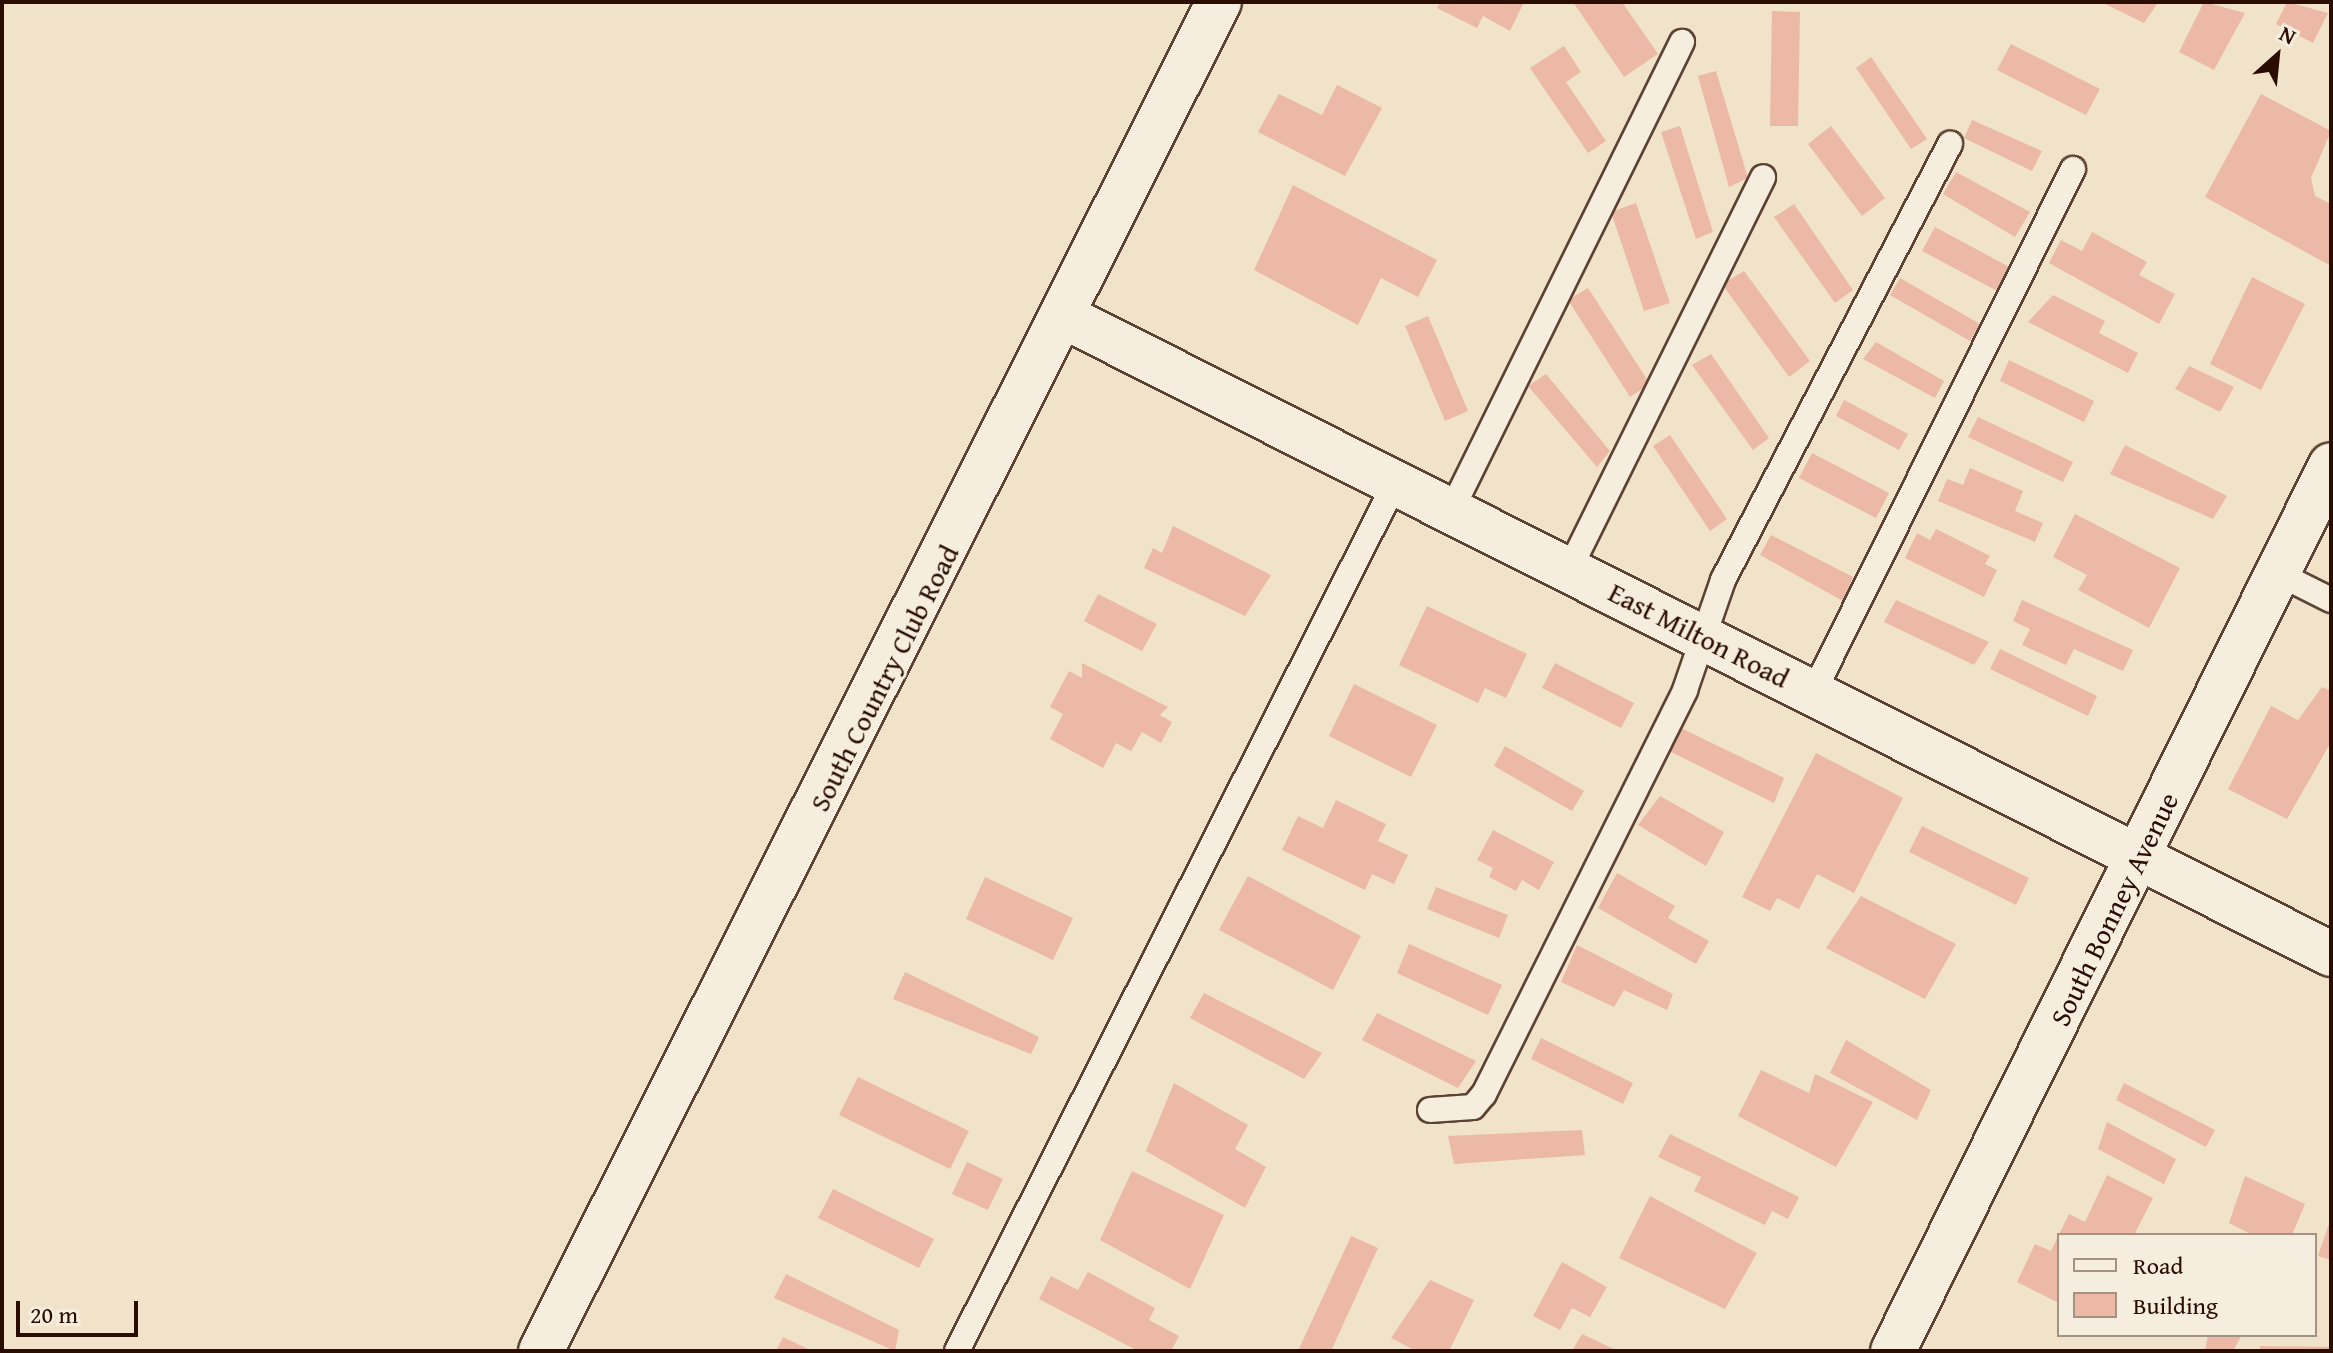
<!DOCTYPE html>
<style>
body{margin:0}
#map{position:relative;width:2333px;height:1353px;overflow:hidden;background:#f0e3ca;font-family:"Gentium Book Plus",serif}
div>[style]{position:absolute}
.building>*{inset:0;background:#ebb9a6}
.roads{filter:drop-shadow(2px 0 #5c4232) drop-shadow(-2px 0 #5c4232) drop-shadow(0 2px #5c4232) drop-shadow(0 -2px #5c4232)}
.lane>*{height:24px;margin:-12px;padding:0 12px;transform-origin:12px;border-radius:12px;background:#f5eddd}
.street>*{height:44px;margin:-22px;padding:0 22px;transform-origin:22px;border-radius:22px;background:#f5eddd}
.secondary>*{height:44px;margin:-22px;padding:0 22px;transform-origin:22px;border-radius:22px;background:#f5eddd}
span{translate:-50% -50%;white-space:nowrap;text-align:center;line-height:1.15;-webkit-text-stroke:6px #f5eddd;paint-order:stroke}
.street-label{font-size:28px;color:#2a0c00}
.frame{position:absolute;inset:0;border:4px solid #2a0c00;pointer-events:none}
.legend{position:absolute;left:2057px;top:1233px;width:260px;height:104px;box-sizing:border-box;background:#f5eddd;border:2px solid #a49385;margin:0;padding:10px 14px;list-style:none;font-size:24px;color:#2a0c00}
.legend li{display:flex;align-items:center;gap:16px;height:40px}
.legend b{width:40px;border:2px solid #a49385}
.north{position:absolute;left:2237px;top:16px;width:80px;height:80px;-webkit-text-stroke:6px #f5eddd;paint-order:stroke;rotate:27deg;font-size:22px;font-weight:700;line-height:32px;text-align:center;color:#2a0c00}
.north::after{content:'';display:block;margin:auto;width:28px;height:36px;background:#2a0c00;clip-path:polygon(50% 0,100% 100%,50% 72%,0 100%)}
.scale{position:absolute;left:16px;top:1301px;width:122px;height:36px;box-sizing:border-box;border:4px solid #2a0c00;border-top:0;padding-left:10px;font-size:24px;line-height:28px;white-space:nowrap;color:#2a0c00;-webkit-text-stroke:6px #f5eddd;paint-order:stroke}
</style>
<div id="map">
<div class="building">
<div style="clip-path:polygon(1440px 2px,1524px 2px,1510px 31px,1483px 16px,1477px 28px,1437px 8px)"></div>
<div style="clip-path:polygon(1573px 2px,1622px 2px,1658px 54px,1624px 77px)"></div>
<div style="clip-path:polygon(2101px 2px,2154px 2px,2157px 4px,2144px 23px)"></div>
<div style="clip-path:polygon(2204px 2px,2245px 13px,2214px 70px,2179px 52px)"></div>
<div style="clip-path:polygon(2287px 2px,2328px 13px,2313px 43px,2276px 24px)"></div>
<div style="clip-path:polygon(1772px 11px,1800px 12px,1798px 126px,1770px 126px)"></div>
<div style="clip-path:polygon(2011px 44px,2100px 89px,2086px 115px,1997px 70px)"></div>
<div style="clip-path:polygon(1564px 46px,1581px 72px,1566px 82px,1606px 141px,1588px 153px,1530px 68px)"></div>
<div style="clip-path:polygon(1871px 57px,1927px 139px,1911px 149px,1856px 68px)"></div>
<div style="clip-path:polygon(1716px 71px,1748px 178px,1729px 187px,1698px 76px)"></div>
<div style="clip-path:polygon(1337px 85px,1382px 108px,1345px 176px,1258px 132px,1279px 94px,1322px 115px)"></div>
<div style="clip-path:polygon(2261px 94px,2331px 131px,2311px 178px,2315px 196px,2331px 204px,2331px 266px,2205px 197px)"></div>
<div style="clip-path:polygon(1972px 120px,2042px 151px,2032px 171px,1964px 138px)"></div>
<div style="clip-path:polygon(1680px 126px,1713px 232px,1696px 239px,1661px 132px)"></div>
<div style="clip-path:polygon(1831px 126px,1885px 198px,1862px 216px,1808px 144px)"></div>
<div style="clip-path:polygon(1956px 172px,2030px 212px,2015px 237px,1943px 194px)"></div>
<div style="clip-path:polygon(1293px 185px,1437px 260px,1418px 297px,1381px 278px,1358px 325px,1254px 270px)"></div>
<div style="clip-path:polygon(1636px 203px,1670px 303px,1644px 311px,1611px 212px)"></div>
<div style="clip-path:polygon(1794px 204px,1853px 290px,1835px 303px,1774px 217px)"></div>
<div style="clip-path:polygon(1935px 227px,2015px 270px,2001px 293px,1922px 251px)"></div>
<div style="clip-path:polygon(2092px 232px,2147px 262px,2139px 275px,2175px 294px,2159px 324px,2049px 263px,2061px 240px,2082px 251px)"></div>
<div style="clip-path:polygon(1744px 271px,1810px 361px,1789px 377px,1722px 284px)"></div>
<div style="clip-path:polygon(2252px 277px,2305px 304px,2261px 390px,2210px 364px)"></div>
<div style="clip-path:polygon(1900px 278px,1980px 324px,1970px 341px,1890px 295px)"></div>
<div style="clip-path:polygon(1588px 288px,1650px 384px,1630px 397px,1568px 300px)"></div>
<div style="clip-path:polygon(2053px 295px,2105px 321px,2099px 333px,2138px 353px,2128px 373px,2028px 322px)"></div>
<div style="clip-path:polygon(1428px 316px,1468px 411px,1445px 421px,1405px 326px)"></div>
<div style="clip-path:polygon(1876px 342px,1944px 381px,1935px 398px,1863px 359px)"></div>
<div style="clip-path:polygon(1711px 354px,1769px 438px,1753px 450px,1692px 365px)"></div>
<div style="clip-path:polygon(2009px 360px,2094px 401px,2084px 422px,2000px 381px)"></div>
<div style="clip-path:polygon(2189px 366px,2234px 387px,2220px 412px,2175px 389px)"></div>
<div style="clip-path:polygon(1546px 374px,1610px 451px,1597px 467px,1528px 386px)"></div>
<div style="clip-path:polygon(1844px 400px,1908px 434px,1899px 450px,1836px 416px)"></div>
<div style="clip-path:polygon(1978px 417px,2073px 462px,2063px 482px,1968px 437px)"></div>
<div style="clip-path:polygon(1670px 435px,1727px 519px,1710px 531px,1653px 446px)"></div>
<div style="clip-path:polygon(2125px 445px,2227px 496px,2213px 519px,2110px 474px)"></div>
<div style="clip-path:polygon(1812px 453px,1889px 493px,1876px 518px,1799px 478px)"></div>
<div style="clip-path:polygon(1970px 468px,2023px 491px,2015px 511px,2043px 523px,2035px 542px,1938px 501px,1947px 479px,1963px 485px)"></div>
<div style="clip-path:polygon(2075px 514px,2180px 568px,2149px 628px,2078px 590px,2087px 575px,2053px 557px)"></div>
<div style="clip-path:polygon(1173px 526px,1271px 575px,1245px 616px,1144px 568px,1153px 548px,1162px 553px)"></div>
<div style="clip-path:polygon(1936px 529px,1990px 556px,1985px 564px,1997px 570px,1984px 597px,1905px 558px,1917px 533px,1930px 540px)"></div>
<div style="clip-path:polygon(1771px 535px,1853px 577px,1843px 601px,1760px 555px)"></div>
<div style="clip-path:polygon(1098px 594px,1157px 624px,1142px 651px,1084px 621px)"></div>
<div style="clip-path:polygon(1896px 600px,1989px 642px,1974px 665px,1884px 622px)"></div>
<div style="clip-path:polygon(2022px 600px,2133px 650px,2123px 671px,2074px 649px,2066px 665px,2022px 645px,2030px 629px,2013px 621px)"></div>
<div style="clip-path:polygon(1427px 606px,1527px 654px,1506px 698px,1485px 688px,1478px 703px,1399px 665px)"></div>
<div style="clip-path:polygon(2000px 649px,2097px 696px,2088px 716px,1990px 669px)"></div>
<div style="clip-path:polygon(1082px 663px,1168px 707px,1160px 715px,1172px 722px,1161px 743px,1142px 732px,1131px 751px,1116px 743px,1103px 768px,1050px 739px,1063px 714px,1050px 707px,1069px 671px,1082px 678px)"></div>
<div style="clip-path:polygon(1555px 663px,1634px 703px,1621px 728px,1542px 688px)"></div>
<div style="clip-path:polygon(1354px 684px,1437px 725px,1411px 777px,1329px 736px)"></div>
<div style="clip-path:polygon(2322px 687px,2331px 691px,2331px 742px,2287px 819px,2228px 789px,2271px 706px,2298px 720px)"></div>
<div style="clip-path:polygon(1681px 728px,1784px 778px,1774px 803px,1669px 751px)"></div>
<div style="clip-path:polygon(1505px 746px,1584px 791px,1572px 811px,1494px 766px)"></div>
<div style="clip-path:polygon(1816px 753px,1903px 798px,1854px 893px,1817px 874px,1799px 909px,1777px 898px,1770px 911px,1742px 897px)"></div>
<div style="clip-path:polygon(1660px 796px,1724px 832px,1706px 866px,1638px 825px)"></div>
<div style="clip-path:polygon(1336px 800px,1386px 824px,1378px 841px,1408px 855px,1394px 884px,1372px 874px,1365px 890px,1282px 850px,1298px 816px,1323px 828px)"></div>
<div style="clip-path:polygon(1922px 826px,2029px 878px,2016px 905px,1909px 852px)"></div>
<div style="clip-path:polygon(1493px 830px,1554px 862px,1539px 890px,1522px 880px,1516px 891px,1489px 877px,1493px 868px,1477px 860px)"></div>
<div style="clip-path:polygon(1617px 873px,1675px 906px,1668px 918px,1709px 941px,1696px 964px,1598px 908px)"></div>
<div style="clip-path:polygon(1248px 876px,1361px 936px,1333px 990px,1219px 930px)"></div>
<div style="clip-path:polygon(985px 877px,1073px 918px,1053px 960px,966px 919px)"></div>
<div style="clip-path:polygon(1436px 887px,1508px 915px,1499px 938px,1427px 909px)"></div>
<div style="clip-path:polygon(1861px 896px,1956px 944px,1925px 999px,1826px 948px)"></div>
<div style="clip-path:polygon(1409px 944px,1502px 985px,1488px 1015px,1397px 973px)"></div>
<div style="clip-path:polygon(1577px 945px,1673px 994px,1667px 1010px,1624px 990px,1614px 1007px,1561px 982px)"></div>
<div style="clip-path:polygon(905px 972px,1039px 1037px,1031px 1054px,893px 999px)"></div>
<div style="clip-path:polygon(1204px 993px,1322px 1053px,1304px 1079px,1190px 1018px)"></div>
<div style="clip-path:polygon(1377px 1013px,1476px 1061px,1458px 1088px,1362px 1040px)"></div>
<div style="clip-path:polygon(1541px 1038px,1633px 1083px,1623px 1104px,1531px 1059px)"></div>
<div style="clip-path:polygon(1846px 1040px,1931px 1090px,1917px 1120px,1830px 1073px)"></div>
<div style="clip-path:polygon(1761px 1070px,1809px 1093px,1815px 1074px,1873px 1102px,1836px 1167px,1738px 1116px)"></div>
<div style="clip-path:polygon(858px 1077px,969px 1131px,950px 1169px,839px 1115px)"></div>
<div style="clip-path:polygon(1174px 1083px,1248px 1125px,1235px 1149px,1266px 1167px,1245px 1208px,1146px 1151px)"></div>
<div style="clip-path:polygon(2124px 1083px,2215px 1130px,2206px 1147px,2116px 1100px)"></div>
<div style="clip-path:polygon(2107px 1122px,2176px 1159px,2164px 1184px,2098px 1149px)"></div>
<div style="clip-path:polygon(1582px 1130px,1585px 1155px,1454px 1164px,1448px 1136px)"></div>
<div style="clip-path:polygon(1670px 1134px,1799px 1197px,1788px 1219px,1772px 1211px,1765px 1225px,1694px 1191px,1701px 1177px,1658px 1157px)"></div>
<div style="clip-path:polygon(967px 1162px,1003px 1179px,988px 1210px,952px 1194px)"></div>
<div style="clip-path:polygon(1132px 1171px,1224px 1215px,1190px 1289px,1100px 1240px)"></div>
<div style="clip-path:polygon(2107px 1175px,2153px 1198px,2134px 1235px,2059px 1235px,2059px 1303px,2017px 1282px,2035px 1244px,2051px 1251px,2069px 1214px,2085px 1222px)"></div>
<div style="clip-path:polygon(2245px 1176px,2305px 1204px,2292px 1235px,2253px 1235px,2229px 1223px)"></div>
<div style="clip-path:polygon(833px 1189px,934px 1239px,919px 1268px,818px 1218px)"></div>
<div style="clip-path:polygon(1650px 1196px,1757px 1253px,1725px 1309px,1619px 1258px)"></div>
<div style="clip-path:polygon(2331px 1218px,2331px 1260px,2318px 1256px)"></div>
<div style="clip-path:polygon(1351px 1236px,1378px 1248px,1331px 1351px,1298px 1351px)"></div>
<div style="clip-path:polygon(1562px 1262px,1607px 1287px,1590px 1317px,1572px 1308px,1560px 1330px,1533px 1316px)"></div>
<div style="clip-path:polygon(1088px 1272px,1155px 1308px,1149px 1320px,1179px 1336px,1171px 1351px,1138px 1351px,1039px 1299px,1051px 1276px,1078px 1290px)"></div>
<div style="clip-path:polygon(786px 1274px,899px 1330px,895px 1351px,774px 1298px)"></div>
<div style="clip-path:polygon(1430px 1280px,1474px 1300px,1449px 1351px,1416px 1351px,1391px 1338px)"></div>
<div style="clip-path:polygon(1582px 1334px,1618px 1351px,1572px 1351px)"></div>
<div style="clip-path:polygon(2208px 1335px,2242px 1335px,2233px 1351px,2205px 1351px)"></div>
<div style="clip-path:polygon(783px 1337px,812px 1351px,776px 1351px)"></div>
<div style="clip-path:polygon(2260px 1346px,2331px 1347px,2331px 1351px,2260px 1351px)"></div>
</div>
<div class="roads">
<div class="lane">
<div style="left:1451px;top:511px;width:523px;rotate:-63.78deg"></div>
<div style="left:1569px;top:570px;width:438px;rotate:-63.7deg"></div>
<div style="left:2277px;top:573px;width:60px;rotate:26.6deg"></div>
<div style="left:1813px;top:693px;width:585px;rotate:-63.61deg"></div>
<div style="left:1430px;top:1110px;width:43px;rotate:-4deg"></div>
<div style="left:1473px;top:1107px;width:17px;rotate:-50deg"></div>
<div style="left:1484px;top:1094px;width:451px;rotate:-63.5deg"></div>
<div style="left:1685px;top:690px;width:116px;rotate:-70.9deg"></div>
<div style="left:1723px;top:580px;width:492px;rotate:-62.5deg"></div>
<div style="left:957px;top:1351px;width:972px;rotate:-63.22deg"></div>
</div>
<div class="street">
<div style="left:1067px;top:318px;width:1415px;rotate:26.71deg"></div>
<div style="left:1893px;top:1351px;width:988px;rotate:-63.69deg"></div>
</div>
<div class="secondary">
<div style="left:541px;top:1351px;width:1510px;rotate:-63.32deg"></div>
</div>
</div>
<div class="street-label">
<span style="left:1699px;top:635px;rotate:27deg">East Milton Road</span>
<span style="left:884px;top:678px;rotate:-63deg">South Country Club Road</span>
<span style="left:2114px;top:909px;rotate:-64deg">South Bonney Avenue</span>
</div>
<div class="frame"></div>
<ul class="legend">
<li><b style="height:10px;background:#f5eddd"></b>Road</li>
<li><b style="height:22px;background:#ebb9a6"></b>Building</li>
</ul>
<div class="north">N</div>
<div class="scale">20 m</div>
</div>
